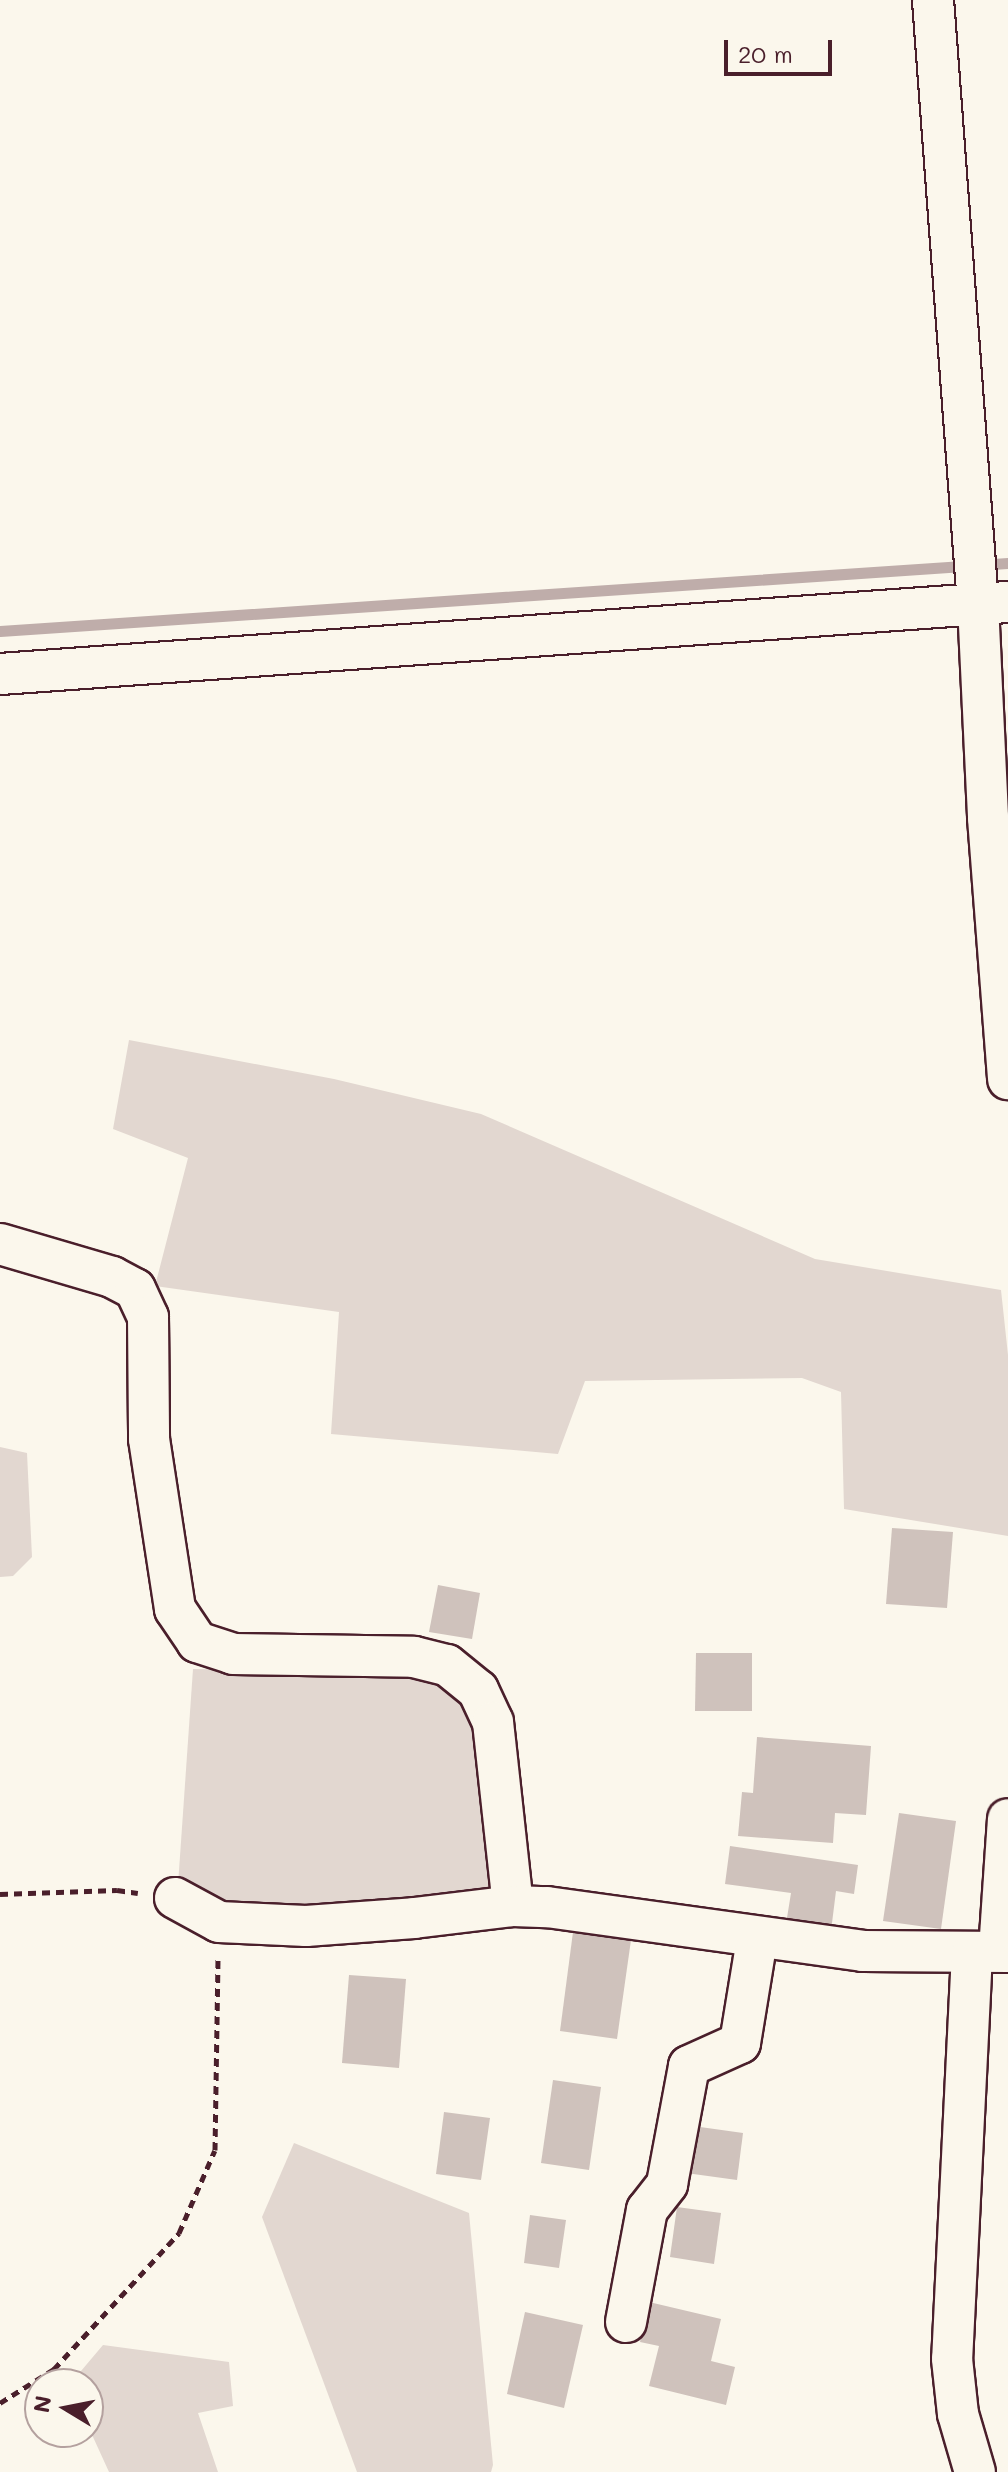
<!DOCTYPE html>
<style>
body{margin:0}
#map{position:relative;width:1008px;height:2472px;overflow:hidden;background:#fbf7ec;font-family:Mali,sans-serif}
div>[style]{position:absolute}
.green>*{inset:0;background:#e2d7d0}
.stream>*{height:11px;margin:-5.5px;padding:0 5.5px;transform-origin:5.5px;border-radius:5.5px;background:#bfadaa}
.building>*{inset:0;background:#cfc2bc}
.path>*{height:5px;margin-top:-2.5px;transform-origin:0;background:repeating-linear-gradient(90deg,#4a1f2b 0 8px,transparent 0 14px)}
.roads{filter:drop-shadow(2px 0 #4a1f2b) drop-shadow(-2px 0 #4a1f2b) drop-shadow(0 2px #4a1f2b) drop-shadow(0 -2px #4a1f2b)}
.minor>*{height:40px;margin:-20px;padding:0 20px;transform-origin:20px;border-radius:20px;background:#fbf7ec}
span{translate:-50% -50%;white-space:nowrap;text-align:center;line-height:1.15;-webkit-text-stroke:6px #fbf7ec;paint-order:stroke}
.north{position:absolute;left:24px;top:2368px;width:80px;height:80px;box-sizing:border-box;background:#fbf7ec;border:2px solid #b4a19f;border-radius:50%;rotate:280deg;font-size:22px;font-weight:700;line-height:32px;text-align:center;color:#4a1f2b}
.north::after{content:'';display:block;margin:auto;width:28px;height:36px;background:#4a1f2b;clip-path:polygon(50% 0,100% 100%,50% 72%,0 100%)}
.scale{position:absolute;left:724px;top:40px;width:108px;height:36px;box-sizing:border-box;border:4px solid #4a1f2b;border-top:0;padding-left:10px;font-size:24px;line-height:28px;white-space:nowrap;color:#4a1f2b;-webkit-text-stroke:6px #fbf7ec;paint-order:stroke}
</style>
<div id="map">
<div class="green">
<div style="clip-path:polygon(129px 1040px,334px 1079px,481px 1114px,815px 1259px,1001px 1290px,1008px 1355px,1008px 1536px,844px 1509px,841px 1392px,802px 1378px,585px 1381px,558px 1454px,331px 1434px,339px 1312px,155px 1286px,188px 1158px,113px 1129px)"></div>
<div style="clip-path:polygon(0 1447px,27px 1453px,32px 1557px,13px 1576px,0 1577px)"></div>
<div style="clip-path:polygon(193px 1669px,422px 1672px,474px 1704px,499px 1898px,236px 1913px,178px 1885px)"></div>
<div style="clip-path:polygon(294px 2143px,469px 2213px,493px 2465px,491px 2472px,357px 2472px,262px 2217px)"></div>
<div style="clip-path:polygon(103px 2345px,229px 2362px,233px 2406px,198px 2413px,218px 2472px,109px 2472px,88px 2426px,88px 2384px,70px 2384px)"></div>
</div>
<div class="stream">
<div style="left:0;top:631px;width:1010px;rotate:-3.86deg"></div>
</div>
<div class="building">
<div style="clip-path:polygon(892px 1528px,953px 1532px,947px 1608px,886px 1604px)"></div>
<div style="clip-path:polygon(438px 1585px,480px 1593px,472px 1639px,429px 1632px)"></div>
<div style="clip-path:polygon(696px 1653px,752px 1653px,752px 1711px,695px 1711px)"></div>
<div style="clip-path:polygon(757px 1737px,871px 1746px,866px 1815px,835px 1813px,833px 1843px,738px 1836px,742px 1792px,753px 1793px)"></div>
<div style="clip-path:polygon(899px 1813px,956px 1821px,941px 1929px,883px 1921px)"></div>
<div style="clip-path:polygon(730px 1846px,858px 1865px,854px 1894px,836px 1891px,831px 1931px,786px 1924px,791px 1893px,725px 1884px)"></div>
<div style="clip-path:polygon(573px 1932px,631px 1940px,617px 2039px,560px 2031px)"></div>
<div style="clip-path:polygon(349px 1975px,406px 1979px,399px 2068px,342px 2063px)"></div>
<div style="clip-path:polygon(553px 2080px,601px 2087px,589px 2170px,541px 2163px)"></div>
<div style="clip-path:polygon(444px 2112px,490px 2118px,481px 2180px,436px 2174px)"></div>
<div style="clip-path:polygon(693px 2126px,743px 2133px,737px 2180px,686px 2173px)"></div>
<div style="clip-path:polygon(677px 2207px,721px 2213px,714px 2264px,670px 2257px)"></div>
<div style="clip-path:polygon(530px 2215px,566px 2220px,559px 2268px,524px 2263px)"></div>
<div style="clip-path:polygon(649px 2302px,721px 2319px,711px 2361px,735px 2367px,726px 2405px,649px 2386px,659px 2346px,640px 2342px)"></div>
<div style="clip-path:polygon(525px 2312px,583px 2325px,564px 2408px,507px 2394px)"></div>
</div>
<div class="path">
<div style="left:0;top:1894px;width:117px;rotate:-2deg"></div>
<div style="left:117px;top:1890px;width:21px;rotate:8deg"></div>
<div style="left:0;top:2403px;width:64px;rotate:-32.2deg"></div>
<div style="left:54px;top:2369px;width:185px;rotate:-47.4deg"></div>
<div style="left:179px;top:2233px;width:90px;rotate:-66.6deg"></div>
<div style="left:215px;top:2150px;width:192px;rotate:-89.1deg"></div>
</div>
<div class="roads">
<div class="minor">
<div style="left:933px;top:0;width:606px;rotate:85.74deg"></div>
<div style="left:978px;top:604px;width:214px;rotate:87.3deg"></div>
<div style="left:988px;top:818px;width:262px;rotate:85.6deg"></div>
<div style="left:0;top:674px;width:1011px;rotate:-4.09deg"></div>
<div style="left:0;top:1244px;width:117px;rotate:16.4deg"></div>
<div style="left:112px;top:1277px;width:26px;rotate:28deg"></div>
<div style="left:135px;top:1289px;width:31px;rotate:65deg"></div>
<div style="left:148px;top:1317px;width:122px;rotate:89.5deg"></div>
<div style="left:149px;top:1439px;width:172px;rotate:81.3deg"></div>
<div style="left:175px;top:1609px;width:40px;rotate:56deg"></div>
<div style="left:197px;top:1642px;width:38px;rotate:18deg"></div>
<div style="left:233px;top:1654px;width:181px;rotate:0.9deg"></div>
<div style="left:414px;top:1657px;width:34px;rotate:14deg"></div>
<div style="left:447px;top:1665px;width:40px;rotate:39deg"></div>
<div style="left:478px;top:1690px;width:35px;rotate:65deg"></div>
<div style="left:493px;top:1722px;width:185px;rotate:83.8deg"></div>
<div style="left:175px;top:1898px;width:50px;rotate:28.6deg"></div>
<div style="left:219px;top:1922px;width:87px;rotate:2.6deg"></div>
<div style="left:306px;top:1926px;width:108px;rotate:-4.2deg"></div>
<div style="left:414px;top:1918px;width:100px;rotate:-6.9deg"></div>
<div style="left:513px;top:1906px;width:34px;rotate:2deg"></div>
<div style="left:547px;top:1907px;width:319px;rotate:7.9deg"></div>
<div style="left:863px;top:1951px;width:145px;rotate:0.4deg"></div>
<div style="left:999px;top:1951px;width:132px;rotate:-86.1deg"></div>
<div style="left:972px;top:1953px;width:406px;rotate:92.8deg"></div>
<div style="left:952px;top:2359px;width:55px;rotate:83.8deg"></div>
<div style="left:958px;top:2414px;width:60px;rotate:73.7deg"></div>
<div style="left:626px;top:2322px;width:114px;rotate:-79.4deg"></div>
<div style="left:647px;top:2210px;width:33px;rotate:-52deg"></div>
<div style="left:667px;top:2184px;width:120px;rotate:-79.4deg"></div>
<div style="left:689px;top:2066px;width:56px;rotate:-24.3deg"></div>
<div style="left:740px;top:2043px;width:105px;rotate:-80.7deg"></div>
</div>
</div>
<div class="north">N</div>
<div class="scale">20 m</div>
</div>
